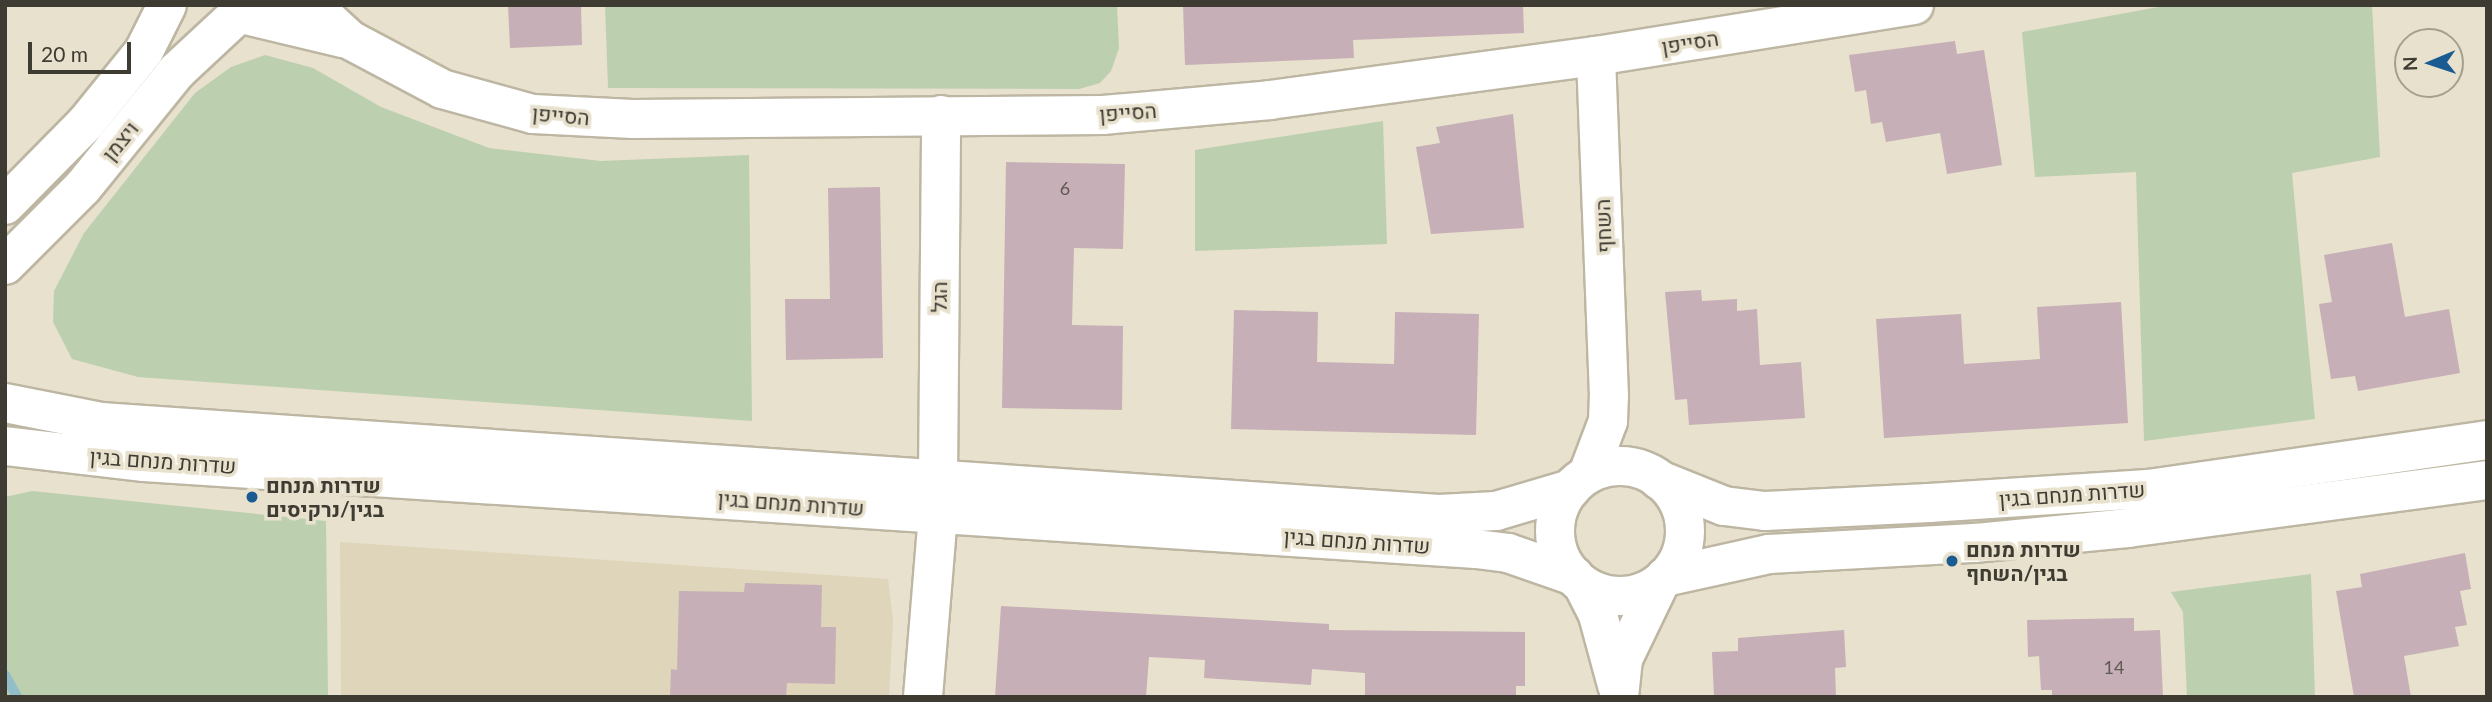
<!DOCTYPE html>
<meta charset="utf-8">
<style>
body{margin:0}
#map{position:relative;width:2492px;height:702px;overflow:hidden;background:#e8e1cd;font-family:Lato,Heebo,sans-serif}
div>[style]{position:absolute}
.built>*{inset:0;background:#dfd5ba}
.green>*{inset:0;background:#bccfae}
.stream>*{height:10px;margin:-5px;padding:0 5px;transform-origin:5px;border-radius:5px;background:#91bec9}
.building>*{inset:0;background:#c6afb6}
.roads{filter:drop-shadow(2px 0 #bdb6a2) drop-shadow(-2px 0 #bdb6a2) drop-shadow(0 2px #bdb6a2) drop-shadow(0 -2px #bdb6a2)}
.minor>*{height:38px;margin:-19px;padding:0 19px;transform-origin:19px;border-radius:19px;background:#fff}
.minor>.ring{margin:-19px;padding:0;box-sizing:content-box;background:none;border:38px solid #fff;border-radius:50%}
.dots>*{width:19px;height:19px;translate:-50% -50%;box-sizing:border-box;border:4px solid #e8e1cd;border-radius:50%}
span{translate:-50% -50%;white-space:nowrap;text-align:center;line-height:1.15;-webkit-text-stroke:7px #e8e1cd;paint-order:stroke}
.number-label{font-size:18px;color:#605854}
.number-label span{-webkit-text-stroke-width:0}
.street-label{font-size:21px;color:#3e3b33}
.poi-label{font-size:21px;color:#3e3b33;font-weight:700}
.left{translate:0 -50%;text-align:left}
.frame{position:absolute;inset:0;border:7px solid #3e3b33;pointer-events:none}
.north{position:absolute;left:2394px;top:28px;width:70px;height:70px;box-sizing:border-box;background:#e8e1cd;border:2px solid #a49f8f;border-radius:50%;rotate:268deg;font-size:19px;font-weight:700;line-height:28px;text-align:center;color:#3e3b33}
.north::after{content:'';display:block;margin:auto;width:24px;height:32px;background:#1a5c92;clip-path:polygon(50% 0,100% 100%,50% 72%,0 100%)}
.scale{position:absolute;left:28px;top:42px;width:103px;height:32px;box-sizing:border-box;border:4px solid #3e3b33;border-top:0;padding-left:9px;font-size:21px;line-height:24px;white-space:nowrap;color:#3e3b33;-webkit-text-stroke:5px #e8e1cd;paint-order:stroke}
</style>
<div id="map">
<div class="built">
<div style="clip-path:polygon(340px 542px,888px 579px,893px 620px,889px 697px,341px 697px)"></div>
</div>
<div class="green">
<div style="clip-path:polygon(605px 5px,1117px 5px,1119px 48px,1111px 71px,1100px 83px,1079px 89px,608px 88px)"></div>
<div style="clip-path:polygon(2169px 5px,2372px 5px,2380px 157px,2292px 173px,2315px 419px,2144px 441px,2136px 172px,2035px 177px,2022px 32px)"></div>
<div style="clip-path:polygon(265px 55px,313px 68px,381px 107px,489px 148px,601px 161px,749px 155px,752px 421px,138px 377px,72px 359px,53px 322px,54px 291px,84px 233px,195px 93px,231px 67px)"></div>
<div style="clip-path:polygon(1383px 121px,1387px 244px,1195px 251px,1195px 150px)"></div>
<div style="clip-path:polygon(32px 491px,326px 521px,328px 697px,5px 697px,5px 497px)"></div>
<div style="clip-path:polygon(2311px 574px,2315px 697px,2187px 697px,2183px 612px,2171px 592px)"></div>
</div>
<div class="stream">
<div style="left:5px;top:675px;width:25px;rotate:61deg"></div>
</div>
<div class="building">
<div style="clip-path:polygon(508px 5px,581px 5px,582px 45px,510px 48px)"></div>
<div style="clip-path:polygon(1183px 5px,1523px 5px,1524px 33px,1353px 40px,1354px 58px,1185px 65px)"></div>
<div style="clip-path:polygon(1955px 41px,1957px 54px,1984px 50px,2002px 165px,1947px 174px,1940px 133px,1886px 142px,1882px 122px,1871px 124px,1866px 90px,1855px 92px,1849px 55px)"></div>
<div style="clip-path:polygon(1513px 114px,1524px 228px,1431px 234px,1416px 147px,1440px 143px,1436px 127px)"></div>
<div style="clip-path:polygon(1006px 162px,1125px 164px,1123px 249px,1074px 248px,1072px 325px,1123px 326px,1122px 410px,1002px 408px)"></div>
<div style="clip-path:polygon(880px 187px,883px 358px,786px 360px,785px 299px,830px 299px,828px 188px)"></div>
<div style="clip-path:polygon(2392px 243px,2405px 317px,2449px 309px,2460px 373px,2358px 391px,2355px 376px,2331px 379px,2319px 304px,2332px 302px,2324px 255px)"></div>
<div style="clip-path:polygon(1701px 290px,1702px 301px,1737px 299px,1737px 311px,1757px 309px,1760px 365px,1801px 362px,1805px 418px,1689px 425px,1687px 399px,1675px 400px,1665px 292px)"></div>
<div style="clip-path:polygon(2121px 302px,2128px 423px,1884px 438px,1876px 319px,1961px 314px,1964px 364px,2040px 359px,2037px 307px)"></div>
<div style="clip-path:polygon(1234px 310px,1318px 312px,1317px 362px,1394px 364px,1395px 312px,1479px 314px,1476px 435px,1231px 429px)"></div>
<div style="clip-path:polygon(2465px 553px,2471px 589px,2460px 591px,2467px 625px,2455px 627px,2459px 646px,2404px 656px,2411px 697px,2354px 697px,2336px 591px,2362px 587px,2360px 574px)"></div>
<div style="clip-path:polygon(745px 583px,822px 585px,821px 627px,836px 627px,835px 684px,787px 683px,786px 697px,670px 697px,671px 669px,677px 670px,679px 591px,744px 592px)"></div>
<div style="clip-path:polygon(1001px 606px,1329px 624px,1329px 630px,1525px 632px,1525px 686px,1516px 686px,1516px 697px,1365px 697px,1365px 673px,1312px 669px,1311px 685px,1204px 678px,1205px 660px,1149px 657px,1146px 697px,995px 697px)"></div>
<div style="clip-path:polygon(2134px 618px,2134px 631px,2160px 630px,2163px 697px,2052px 697px,2052px 690px,2041px 690px,2039px 656px,2028px 657px,2027px 620px)"></div>
<div style="clip-path:polygon(1844px 630px,1846px 667px,1835px 668px,1836px 697px,1714px 697px,1712px 652px,1738px 651px,1738px 638px)"></div>
</div>
<div class="roads">
<div class="minor">
<div style="left:312px;top:5px;width:52px;rotate:42.6deg"></div>
<div style="left:350px;top:40px;width:104px;rotate:28deg"></div>
<div style="left:442px;top:89px;width:94px;rotate:15.4deg"></div>
<div style="left:533px;top:114px;width:100px;rotate:2.9deg"></div>
<div style="left:633px;top:119px;width:470px;rotate:-0.5deg"></div>
<div style="left:1103px;top:115px;width:168px;rotate:-5.1deg"></div>
<div style="left:1270px;top:100px;width:329px;rotate:-7.7deg"></div>
<div style="left:1596px;top:56px;width:322px;rotate:-9.1deg"></div>
<div style="left:246px;top:15px;width:99px;rotate:13.5deg"></div>
<div style="left:5px;top:205px;width:115px;rotate:-45.4deg"></div>
<div style="left:86px;top:123px;width:92px;rotate:-51.1deg"></div>
<div style="left:144px;top:51px;width:51px;rotate:-63.4deg"></div>
<div style="left:5px;top:265px;width:110px;rotate:-45deg"></div>
<div style="left:83px;top:187px;width:149px;rotate:-51deg"></div>
<div style="left:177px;top:71px;width:78px;rotate:-42.9deg"></div>
<div style="left:5px;top:403px;width:98px;rotate:11.2deg"></div>
<div style="left:101px;top:422px;width:1341px;rotate:3.93deg"></div>
<div style="left:1439px;top:514px;width:57px;rotate:-3deg"></div>
<div style="left:1496px;top:511px;width:78px;rotate:-16.3deg"></div>
<div style="left:5px;top:446px;width:140px;rotate:6.6deg"></div>
<div style="left:144px;top:462px;width:1335px;rotate:3.74deg"></div>
<div style="left:1476px;top:549px;width:32px;rotate:7deg"></div>
<div style="left:1508px;top:553px;width:70px;rotate:19.2deg"></div>
<div class="ring" style="left:1555px;top:466px;width:92px;height:92px"></div>
<div style="left:1588px;top:474px;width:57px;rotate:-69.3deg"></div>
<div style="left:1608px;top:421px;width:25px;rotate:-88deg"></div>
<div style="left:1609px;top:396px;width:340px;rotate:-92.2deg"></div>
<div style="left:938px;top:479px;width:364px;rotate:-89.5deg"></div>
<div style="left:1659px;top:480px;width:70px;rotate:21.8deg"></div>
<div style="left:1724px;top:506px;width:41px;rotate:7deg"></div>
<div style="left:1765px;top:511px;width:164px;rotate:-2.8deg"></div>
<div style="left:1929px;top:503px;width:219px;rotate:-3.7deg"></div>
<div style="left:2148px;top:489px;width:343px;rotate:-8.2deg"></div>
<div style="left:1665px;top:577px;width:107px;rotate:-12.5deg"></div>
<div style="left:1769px;top:554px;width:206px;rotate:-3.1deg"></div>
<div style="left:1975px;top:543px;width:154px;rotate:-5.6deg"></div>
<div style="left:2128px;top:528px;width:362px;rotate:-7.6deg"></div>
<div style="left:1583px;top:585px;width:34px;rotate:63deg"></div>
<div style="left:1598px;top:615px;width:73px;rotate:74.8deg"></div>
<div style="left:923px;top:697px;width:185px;rotate:-85.3deg"></div>
<div style="left:1619px;top:697px;width:38px;rotate:-84deg"></div>
<div style="left:1623px;top:659px;width:85px;rotate:-64.3deg"></div>
</div>
</div>
<div class="dots">
<div style="left:252px;top:497px;background:#1a5c92"></div>
<div style="left:1952px;top:561px;background:#1a5c92"></div>
</div>
<div class="number-label">
<span style="left:1065px;top:188px">6</span>
<span style="left:2114px;top:667px">14</span>
</div>
<div class="street-label">
<span style="left:1690px;top:42px;rotate:-9deg">הסייפן</span>
<span style="left:1128px;top:112px;rotate:-4deg">הסייפן</span>
<span style="left:561px;top:115px;rotate:5deg">הסייפן</span>
<span style="left:120px;top:141px;rotate:-51deg">ויצמן</span>
<span style="left:1603px;top:226px;rotate:-92deg">השחף</span>
<span style="left:939px;top:297px;rotate:-89deg">הגל</span>
<span style="left:163px;top:461px;rotate:4deg">שדרות מנחם בגין</span>
<span style="left:2072px;top:494px;rotate:-4deg">שדרות מנחם בגין</span>
<span style="left:791px;top:503px;rotate:4deg">שדרות מנחם בגין</span>
<span style="left:1357px;top:541px;rotate:4deg">שדרות מנחם בגין</span>
</div>
<div class="poi-label">
<span class="left" style="left:266px;top:497px">שדרות מנחם<br>בגין/נרקיסים</span>
<span class="left" style="left:1966px;top:561px">שדרות מנחם<br>בגין/השחף</span>
</div>
<div class="frame"></div>
<div class="north">N</div>
<div class="scale">20 m</div>
</div>
